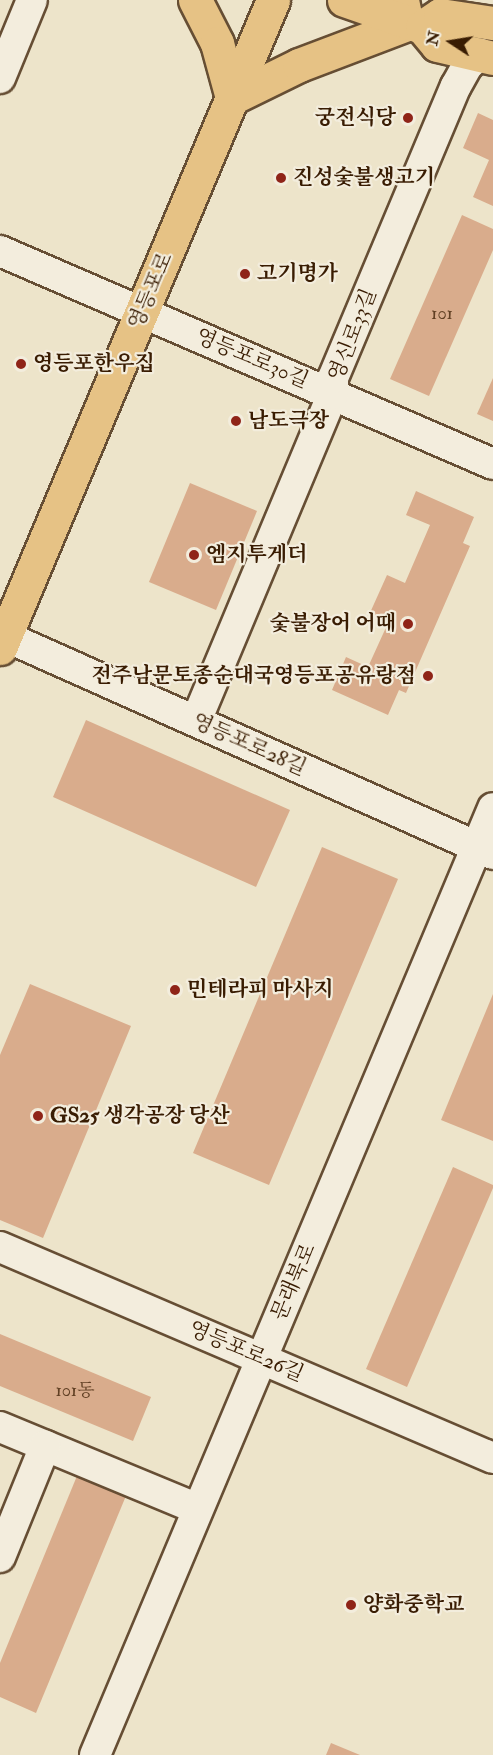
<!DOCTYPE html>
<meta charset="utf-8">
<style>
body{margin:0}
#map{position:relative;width:493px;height:1755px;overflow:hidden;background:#ede4ca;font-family:"IM FELL Double Pica","Noto Serif KR",serif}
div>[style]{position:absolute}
.building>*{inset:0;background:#d9ac8c}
.roads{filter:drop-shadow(2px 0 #664e34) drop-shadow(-2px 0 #664e34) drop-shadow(0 2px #664e34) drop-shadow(0 -2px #664e34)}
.minor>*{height:30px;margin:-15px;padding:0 15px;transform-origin:15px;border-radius:15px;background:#f3eddd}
.major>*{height:33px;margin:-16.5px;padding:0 16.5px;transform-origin:16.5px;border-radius:16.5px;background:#e6c285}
.dots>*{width:16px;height:16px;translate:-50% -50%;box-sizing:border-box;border:3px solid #f3eddd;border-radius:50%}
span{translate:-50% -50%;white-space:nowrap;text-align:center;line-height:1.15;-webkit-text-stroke:4.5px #f3eddd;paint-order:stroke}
.number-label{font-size:18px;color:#614024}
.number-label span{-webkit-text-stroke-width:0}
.poi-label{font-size:21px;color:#391c02;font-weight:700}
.right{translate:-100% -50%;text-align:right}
.left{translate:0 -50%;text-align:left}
.street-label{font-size:21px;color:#391c02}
.north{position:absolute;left:421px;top:12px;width:60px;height:60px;-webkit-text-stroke:4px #f3eddd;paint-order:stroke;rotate:282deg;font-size:16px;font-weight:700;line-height:24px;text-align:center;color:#391c02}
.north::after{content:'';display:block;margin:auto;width:21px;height:27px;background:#391c02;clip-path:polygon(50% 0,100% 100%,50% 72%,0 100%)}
</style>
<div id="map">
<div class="building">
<div style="clip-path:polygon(478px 113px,493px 120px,493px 206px,473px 197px,489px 160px,463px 148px)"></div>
<div style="clip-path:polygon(462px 215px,493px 229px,493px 250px,429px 396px,390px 379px)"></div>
<div style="clip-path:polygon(493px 378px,493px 421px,477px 414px)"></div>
<div style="clip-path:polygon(190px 483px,257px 511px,216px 610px,149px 582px)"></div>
<div style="clip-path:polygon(416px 491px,474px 517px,463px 543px,470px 546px,406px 693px,399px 690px,388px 715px,332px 690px,346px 657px,368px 667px,388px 623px,369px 615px,387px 575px,405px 583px,430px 525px,406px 515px)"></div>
<div style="clip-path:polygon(86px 720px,290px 810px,256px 887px,53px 797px)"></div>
<div style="clip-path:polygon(322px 847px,398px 879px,269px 1185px,193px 1153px)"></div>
<div style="clip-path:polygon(30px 984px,131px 1026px,43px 1238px,0 1220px,0 1055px)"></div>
<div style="clip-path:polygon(493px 994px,493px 1141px,441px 1120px)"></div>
<div style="clip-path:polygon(453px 1167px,493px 1185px,493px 1188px,407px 1387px,366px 1369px)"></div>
<div style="clip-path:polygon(0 1334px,151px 1397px,133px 1441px,0 1386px)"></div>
<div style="clip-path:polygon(79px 1471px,128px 1491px,36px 1713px,0 1697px,0 1663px)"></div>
<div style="clip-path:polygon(331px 1743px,360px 1755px,326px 1755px)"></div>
</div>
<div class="roads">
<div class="minor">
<div style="left:0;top:78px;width:84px;rotate:-67.7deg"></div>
<div style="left:0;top:251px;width:537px;rotate:23.37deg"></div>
<div style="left:0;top:634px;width:540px;rotate:24.05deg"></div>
<div style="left:196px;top:721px;width:355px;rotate:-67.3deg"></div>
<div style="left:333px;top:394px;width:16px;rotate:-90deg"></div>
<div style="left:333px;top:378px;width:317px;rotate:-67.2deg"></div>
<div style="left:456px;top:86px;width:23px;rotate:-61deg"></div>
<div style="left:467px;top:66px;width:18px;rotate:-43deg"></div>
<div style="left:0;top:1247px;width:536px;rotate:23.17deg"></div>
<div style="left:0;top:1427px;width:214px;rotate:22.5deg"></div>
<div style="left:0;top:1557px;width:120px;rotate:-67.9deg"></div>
<div style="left:95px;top:1755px;width:1027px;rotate:-67.2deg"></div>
</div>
<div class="major">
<div style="left:195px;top:0;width:48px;rotate:62.9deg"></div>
<div style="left:217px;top:43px;width:57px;rotate:74.7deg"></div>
<div style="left:232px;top:98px;width:75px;rotate:-26.2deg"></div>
<div style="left:299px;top:65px;width:116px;rotate:-20.8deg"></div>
<div style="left:407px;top:24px;width:25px;rotate:-102deg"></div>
<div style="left:344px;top:0;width:83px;rotate:19.1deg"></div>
<div style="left:422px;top:27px;width:23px;rotate:50deg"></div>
<div style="left:437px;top:45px;width:57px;rotate:13.1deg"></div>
<div style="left:422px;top:27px;width:22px;rotate:-34deg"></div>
<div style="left:440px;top:15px;width:54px;rotate:8.6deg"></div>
<div style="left:0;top:648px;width:703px;rotate:-67.15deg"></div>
</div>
</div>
<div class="dots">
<div style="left:408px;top:118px;background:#8f2418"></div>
<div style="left:281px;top:178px;background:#8f2418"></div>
<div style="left:245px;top:274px;background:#8f2418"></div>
<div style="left:21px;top:364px;background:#8f2418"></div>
<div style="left:236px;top:421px;background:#8f2418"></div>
<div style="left:194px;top:555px;background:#8f2418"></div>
<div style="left:408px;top:624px;background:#8f2418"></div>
<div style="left:428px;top:676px;background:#8f2418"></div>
<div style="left:175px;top:990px;background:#8f2418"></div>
<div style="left:38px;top:1116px;background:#8f2418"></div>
<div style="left:351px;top:1605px;background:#8f2418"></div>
</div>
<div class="number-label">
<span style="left:442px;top:314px">101</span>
<span style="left:75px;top:1391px">101동</span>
</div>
<div class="poi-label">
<span class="right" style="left:396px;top:118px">궁전식당</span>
<span class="left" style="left:293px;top:178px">진성숯불생고기</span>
<span class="left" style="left:257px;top:274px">고기명가</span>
<span class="left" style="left:33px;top:364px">영등포한우집</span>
<span class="left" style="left:248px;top:421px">남도극장</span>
<span class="left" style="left:206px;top:555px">엠지투게더</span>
<span class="right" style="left:396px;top:624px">숯불장어 어때</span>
<span class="right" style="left:416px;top:676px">전주남문토종순대국영등포공유랑점</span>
<span class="left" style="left:187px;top:990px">민테라피 마사지</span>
<span class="left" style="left:50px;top:1116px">GS25 생각공장 당산</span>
<span class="left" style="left:363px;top:1605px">양화중학교</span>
</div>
<div class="street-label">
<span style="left:151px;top:291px;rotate:-67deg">영등포로</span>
<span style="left:353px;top:335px;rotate:-69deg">영신로33길</span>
<span style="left:252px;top:359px;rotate:23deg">영등포로30길</span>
<span style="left:249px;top:745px;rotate:24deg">영등포로28길</span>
<span style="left:294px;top:1282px;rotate:-67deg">문래북로</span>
<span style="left:246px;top:1352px;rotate:23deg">영등포로26길</span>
</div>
<div class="north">N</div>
</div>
